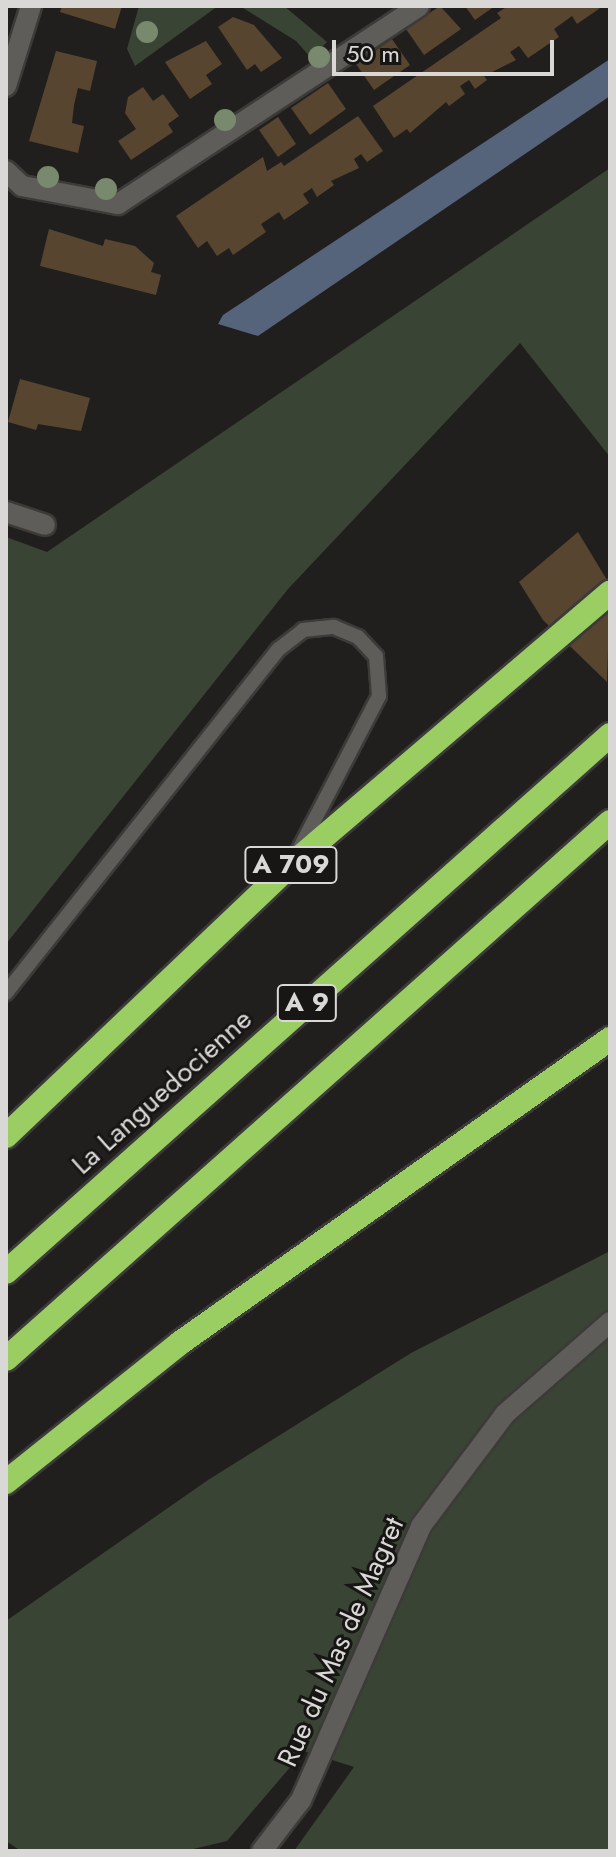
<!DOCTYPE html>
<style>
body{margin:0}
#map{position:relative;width:616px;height:1857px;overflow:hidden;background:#211f1d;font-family:Jost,sans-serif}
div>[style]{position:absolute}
.green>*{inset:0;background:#3a4434}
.water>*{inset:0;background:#55637b}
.building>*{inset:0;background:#58452f}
.roads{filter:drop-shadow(2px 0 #3c3b39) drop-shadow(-2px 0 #3c3b39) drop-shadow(0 2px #3c3b39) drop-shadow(0 -2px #3c3b39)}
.service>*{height:14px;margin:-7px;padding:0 7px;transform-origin:7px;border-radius:7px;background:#5f5d5a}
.minor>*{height:20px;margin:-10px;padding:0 10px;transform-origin:10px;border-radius:10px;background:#5f5d5a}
.motorway>*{height:24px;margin:-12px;padding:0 12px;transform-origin:12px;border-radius:12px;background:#9acd62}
.trees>*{width:22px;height:22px;margin:-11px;border-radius:50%;background:#78896d}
span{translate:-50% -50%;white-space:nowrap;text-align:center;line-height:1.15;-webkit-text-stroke:6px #171614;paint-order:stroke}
.shield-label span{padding:2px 6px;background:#171614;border:2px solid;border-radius:6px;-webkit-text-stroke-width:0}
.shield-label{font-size:26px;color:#dad8d7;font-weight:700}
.street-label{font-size:28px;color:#dad8d7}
.frame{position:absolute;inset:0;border:8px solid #dad8d7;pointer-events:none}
.scale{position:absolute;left:332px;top:40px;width:222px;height:36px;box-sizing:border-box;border:4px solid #dad8d7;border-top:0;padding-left:10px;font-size:24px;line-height:28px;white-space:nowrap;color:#dad8d7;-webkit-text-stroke:6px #171614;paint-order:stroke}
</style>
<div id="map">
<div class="green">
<div style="clip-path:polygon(139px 6px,218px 6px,135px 66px,127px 49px)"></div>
<div style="clip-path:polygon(240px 6px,284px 6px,327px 42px,311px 58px,296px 41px)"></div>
<div style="clip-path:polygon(610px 168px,610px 457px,520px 343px,288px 589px,6px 944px,6px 537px,47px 552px)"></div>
<div style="clip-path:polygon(610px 1251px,610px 1851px,294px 1851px,354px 1767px,304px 1751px,227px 1841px,185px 1851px,21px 1851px,6px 1841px,6px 1621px,208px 1480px,411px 1353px)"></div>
</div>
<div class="water">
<div style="clip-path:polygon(610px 59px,610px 96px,258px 336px,218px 324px,223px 315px)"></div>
</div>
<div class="building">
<div style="clip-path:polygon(62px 6px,122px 6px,115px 29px,60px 12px)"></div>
<div style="clip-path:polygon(440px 6px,461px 29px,424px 55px,406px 29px)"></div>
<div style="clip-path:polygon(465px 6px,495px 6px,475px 20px)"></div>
<div style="clip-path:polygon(508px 6px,603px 6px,577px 24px,572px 16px,554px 29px,559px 37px,528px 58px,519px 46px,510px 52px,516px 60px,484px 76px,487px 80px,475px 89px,469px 80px,460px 86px,465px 94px,449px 106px,446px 102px,410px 133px,407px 129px,394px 138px,373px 106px,501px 18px,497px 13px)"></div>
<div style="clip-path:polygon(233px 17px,254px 25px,282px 58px,261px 72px,255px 64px,247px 70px,218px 27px)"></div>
<div style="clip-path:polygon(392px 39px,410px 65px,374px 90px,356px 64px)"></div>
<div style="clip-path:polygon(206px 41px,222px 64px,206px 75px,212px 84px,190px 99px,165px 62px)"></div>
<div style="clip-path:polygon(56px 51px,97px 61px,90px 91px,78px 88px,74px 105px,72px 123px,84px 126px,78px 153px,29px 141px)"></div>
<div style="clip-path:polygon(328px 83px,346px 109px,310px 135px,291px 108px)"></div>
<div style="clip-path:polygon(143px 87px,153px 101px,163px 94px,179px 116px,168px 124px,173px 132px,131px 160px,118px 141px,136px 129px,125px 113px,128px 97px)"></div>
<div style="clip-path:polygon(358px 116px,383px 151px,367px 162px,361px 154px,354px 159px,359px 168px,331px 181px,334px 185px,317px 197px,312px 188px,303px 194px,309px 203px,284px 220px,279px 212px,261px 224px,266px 232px,233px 255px,229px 248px,217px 256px,207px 241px,198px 248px,176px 216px,263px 157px,267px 171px,281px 162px,284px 166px)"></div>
<div style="clip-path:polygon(278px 117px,296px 144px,278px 157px,259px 130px)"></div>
<div style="clip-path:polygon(49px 229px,103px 246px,105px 239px,135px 246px,154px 263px,151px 272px,161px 275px,156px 295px,40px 266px)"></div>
<div style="clip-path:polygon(20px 379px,90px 398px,81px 431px,38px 424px,36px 430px,8px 422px)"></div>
<div style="clip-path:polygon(578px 532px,610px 585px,607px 682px,543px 620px,519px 582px)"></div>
</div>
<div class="roads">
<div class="service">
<div style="left:6px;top:993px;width:439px;rotate:-51.6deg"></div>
<div style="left:279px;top:649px;width:31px;rotate:-38deg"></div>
<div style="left:303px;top:630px;width:31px;rotate:-6deg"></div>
<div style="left:334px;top:627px;width:26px;rotate:23deg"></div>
<div style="left:358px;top:637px;width:26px;rotate:47deg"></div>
<div style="left:376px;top:656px;width:40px;rotate:85.7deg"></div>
<div style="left:379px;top:696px;width:174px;rotate:117.5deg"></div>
</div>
<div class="minor">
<div style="left:6px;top:86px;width:84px;rotate:-72.6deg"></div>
<div style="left:6px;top:171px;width:22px;rotate:43deg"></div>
<div style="left:22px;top:186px;width:98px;rotate:10.6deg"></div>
<div style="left:118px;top:204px;width:360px;rotate:-33.3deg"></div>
<div style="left:6px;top:512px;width:41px;rotate:18.4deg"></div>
<div style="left:262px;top:1851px;width:64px;rotate:-52.6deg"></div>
<div style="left:301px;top:1800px;width:299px;rotate:-66.3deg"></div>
<div style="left:421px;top:1526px;width:140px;rotate:-53.1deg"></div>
<div style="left:505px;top:1414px;width:140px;rotate:-41.2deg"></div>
</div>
<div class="motorway">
<div style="left:6px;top:1136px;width:395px;rotate:-43.6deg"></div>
<div style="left:292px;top:864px;width:418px;rotate:-40.5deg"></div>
<div style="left:6px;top:1272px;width:808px;rotate:-41.64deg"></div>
<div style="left:6px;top:1359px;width:808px;rotate:-41.64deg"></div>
<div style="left:6px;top:1482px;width:223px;rotate:-38.6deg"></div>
<div style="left:180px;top:1343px;width:527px;rotate:-35.26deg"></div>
</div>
</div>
<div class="trees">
<div style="left:147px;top:32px"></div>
<div style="left:319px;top:57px"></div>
<div style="left:225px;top:120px"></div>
<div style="left:48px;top:177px"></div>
<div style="left:106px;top:189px"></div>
</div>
<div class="shield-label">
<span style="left:291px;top:865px">A 709</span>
<span style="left:307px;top:1003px">A 9</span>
</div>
<div class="street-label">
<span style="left:162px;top:1092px;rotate:-42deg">La Languedocienne</span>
<span style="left:341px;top:1642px;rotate:-66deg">Rue du Mas de Magret</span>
</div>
<div class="frame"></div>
<div class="scale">50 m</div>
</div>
